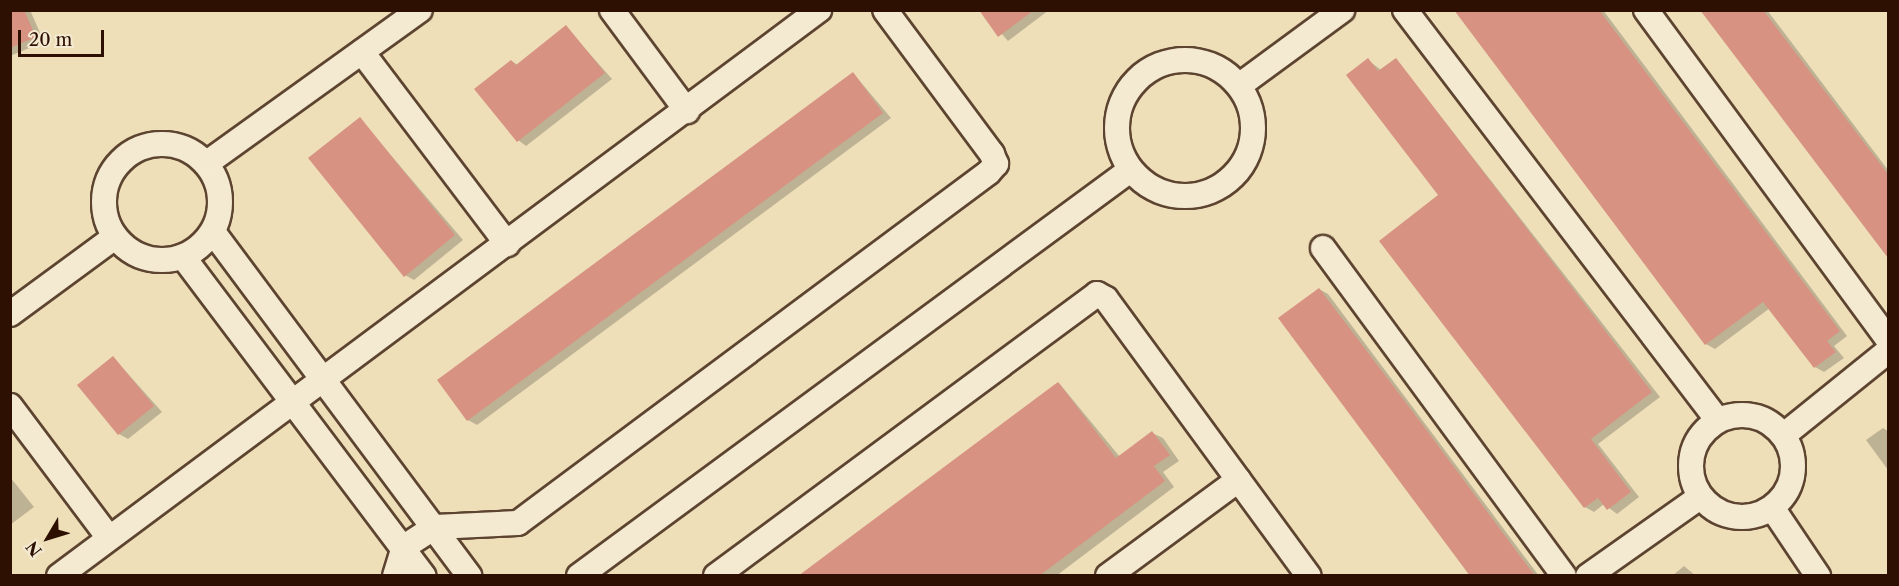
<!DOCTYPE html>
<style>
body{margin:0}
#map{position:relative;width:1899px;height:586px;overflow:hidden;background:#eedfb9;font-family:"Libre Caslon Text",serif}
div>[style]{position:absolute}
.shadow>*{inset:0;background:#0003}
.building>*{inset:0;background:#d79282}
.roads{filter:drop-shadow(2px 0 #5d4430) drop-shadow(-2px 0 #5d4430) drop-shadow(0 2px #5d4430) drop-shadow(0 -2px #5d4430)}
.minor>*{height:24px;margin:-12px;padding:0 12px;transform-origin:12px;border-radius:12px;background:#f4ead2}
.minor>.ring{margin:-12px;padding:0;box-sizing:content-box;background:none;border:24px solid #f4ead2;border-radius:50%}
span{translate:-50% -50%;white-space:nowrap;text-align:center;line-height:1.15;-webkit-text-stroke:6px #f4ead2;paint-order:stroke}
.frame{position:absolute;inset:0;border:12px solid #2d1002;pointer-events:none}
.north{position:absolute;left:18px;top:508px;width:60px;height:60px;-webkit-text-stroke:4px #f4ead2;paint-order:stroke;rotate:232deg;font-size:16px;font-weight:700;line-height:24px;text-align:center;color:#2d1002}
.north::after{content:'';display:block;margin:auto;width:21px;height:27px;background:#2d1002;clip-path:polygon(50% 0,100% 100%,50% 72%,0 100%)}
.scale{position:absolute;left:18px;top:30px;width:86px;height:27px;box-sizing:border-box;border:3px solid #2d1002;border-top:0;padding-left:8px;font-size:18px;line-height:21px;white-space:nowrap;color:#2d1002;-webkit-text-stroke:4px #f4ead2;paint-order:stroke}
</style>
<div id="map">
<div class="shadow">
<div style="clip-path:polygon(10px 10px,30px 10px,44px 42px,10px 56px)"></div>
<div style="clip-path:polygon(981px 10px,1049px 10px,1008px 41px)"></div>
<div style="clip-path:polygon(1459px 10px,1603px 10px,1847px 336px,1834px 346px,1844px 358px,1824px 372px,1815px 367px,1770px 308px,1715px 349px,1706px 344px)"></div>
<div style="clip-path:polygon(1702px 10px,1767px 10px,1888px 170px,1888px 256px)"></div>
<div style="clip-path:polygon(566px 27px,612px 79px,526px 146px,518px 140px,511px 61px,518px 65px)"></div>
<div style="clip-path:polygon(1396px 59px,1660px 397px,1598px 444px,1639px 497px,1617px 514px,1604px 504px,1594px 512px,1585px 507px,1440px 196px,1368px 60px,1381px 70px)"></div>
<div style="clip-path:polygon(853px 73px,891px 118px,477px 425px,468px 420px,439px 381px)"></div>
<div style="clip-path:polygon(360px 119px,463px 240px,414px 280px,405px 275px)"></div>
<div style="clip-path:polygon(1319px 289px,1328px 294px,1539px 576px,1473px 576px)"></div>
<div style="clip-path:polygon(113px 357px,162px 412px,128px 439px,119px 434px)"></div>
<div style="clip-path:polygon(1059px 383px,1120px 457px,1152px 433px,1163px 438px,1179px 461px,1163px 472px,1174px 487px,1056px 576px,801px 576px)"></div>
<div style="clip-path:polygon(1883px 428px,1888px 431px,1888px 470px,1866px 440px)"></div>
<div style="clip-path:polygon(10px 477px,34px 507px,10px 525px)"></div>
<div style="clip-path:polygon(1684px 566px,1696px 576px,1672px 576px)"></div>
</div>
<div class="building">
<div style="clip-path:polygon(10px 10px,24px 10px,36px 37px,10px 48px)"></div>
<div style="clip-path:polygon(979px 10px,1034px 10px,998px 37px)"></div>
<div style="clip-path:polygon(1454px 10px,1599px 10px,1840px 331px,1827px 341px,1836px 352px,1814px 368px,1763px 302px,1705px 345px)"></div>
<div style="clip-path:polygon(1700px 10px,1763px 10px,1888px 174px,1888px 258px)"></div>
<div style="clip-path:polygon(566px 25px,605px 73px,517px 142px,474px 89px,511px 60px,516px 65px)"></div>
<div style="clip-path:polygon(1368px 58px,1378px 71px,1396px 58px,1652px 392px,1591px 439px,1631px 492px,1607px 510px,1598px 498px,1584px 508px,1379px 241px,1438px 195px,1346px 75px)"></div>
<div style="clip-path:polygon(853px 72px,883px 113px,467px 421px,437px 380px)"></div>
<div style="clip-path:polygon(360px 117px,455px 235px,404px 277px,308px 158px)"></div>
<div style="clip-path:polygon(1319px 288px,1422px 424px,1535px 576px,1470px 576px,1278px 318px)"></div>
<div style="clip-path:polygon(113px 356px,154px 406px,118px 435px,77px 385px)"></div>
<div style="clip-path:polygon(1058px 382px,1116px 458px,1152px 431px,1170px 455px,1154px 466px,1165px 481px,1039px 576px,798px 576px)"></div>
</div>
<div class="roads">
<div class="minor">
<div style="left:612px;top:10px;width:126px;rotate:53.4deg"></div>
<div style="left:1405px;top:10px;width:513px;rotate:52.68deg"></div>
<div style="left:1646px;top:10px;width:409px;rotate:53.7deg"></div>
<div style="left:362px;top:52px;width:241px;rotate:52.9deg"></div>
<div class="ring" style="left:1117px;top:60px;width:112px;height:112px"></div>
<div style="left:1240px;top:85px;width:127px;rotate:-36.3deg"></div>
<div class="ring" style="left:104px;top:144px;width:92px;height:92px"></div>
<div style="left:207px;top:163px;width:262px;rotate:-35.7deg"></div>
<div style="left:213px;top:232px;width:429px;rotate:53.3deg"></div>
<div style="left:1323px;top:248px;width:407px;rotate:53.7deg"></div>
<div style="left:184px;top:258px;width:398px;rotate:53deg"></div>
<div style="left:10px;top:314px;width:130px;rotate:-36.3deg"></div>
<div style="left:10px;top:406px;width:165px;rotate:53.1deg"></div>
<div class="ring" style="left:1691px;top:415px;width:78px;height:78px"></div>
<div style="left:1784px;top:435px;width:134px;rotate:-38.9deg"></div>
<div style="left:1773px;top:509px;width:81px;rotate:56.1deg"></div>
<div style="left:59px;top:576px;width:948px;rotate:-36.68deg"></div>
<div style="left:395px;top:576px;width:30px;rotate:-73deg"></div>
<div style="left:404px;top:547px;width:37px;rotate:-33deg"></div>
<div style="left:435px;top:527px;width:83px;rotate:-2.8deg"></div>
<div style="left:518px;top:523px;width:587px;rotate:-36.69deg"></div>
<div style="left:989px;top:172px;width:11px;rotate:-49deg"></div>
<div style="left:996px;top:164px;width:11px;rotate:-112deg"></div>
<div style="left:992px;top:154px;width:179px;rotate:-126.6deg"></div>
<div style="left:579px;top:576px;width:684px;rotate:-36.38deg"></div>
<div style="left:716px;top:576px;width:474px;rotate:-36.5deg"></div>
<div style="left:1097px;top:294px;width:10px;rotate:29deg"></div>
<div style="left:1106px;top:299px;width:343px;rotate:53.8deg"></div>
<div style="left:1108px;top:576px;width:162px;rotate:-36.4deg"></div>
<div style="left:1588px;top:576px;width:137px;rotate:-35.2deg"></div>
</div>
</div>
<div class="frame"></div>
<div class="north">N</div>
<div class="scale">20 m</div>
</div>
